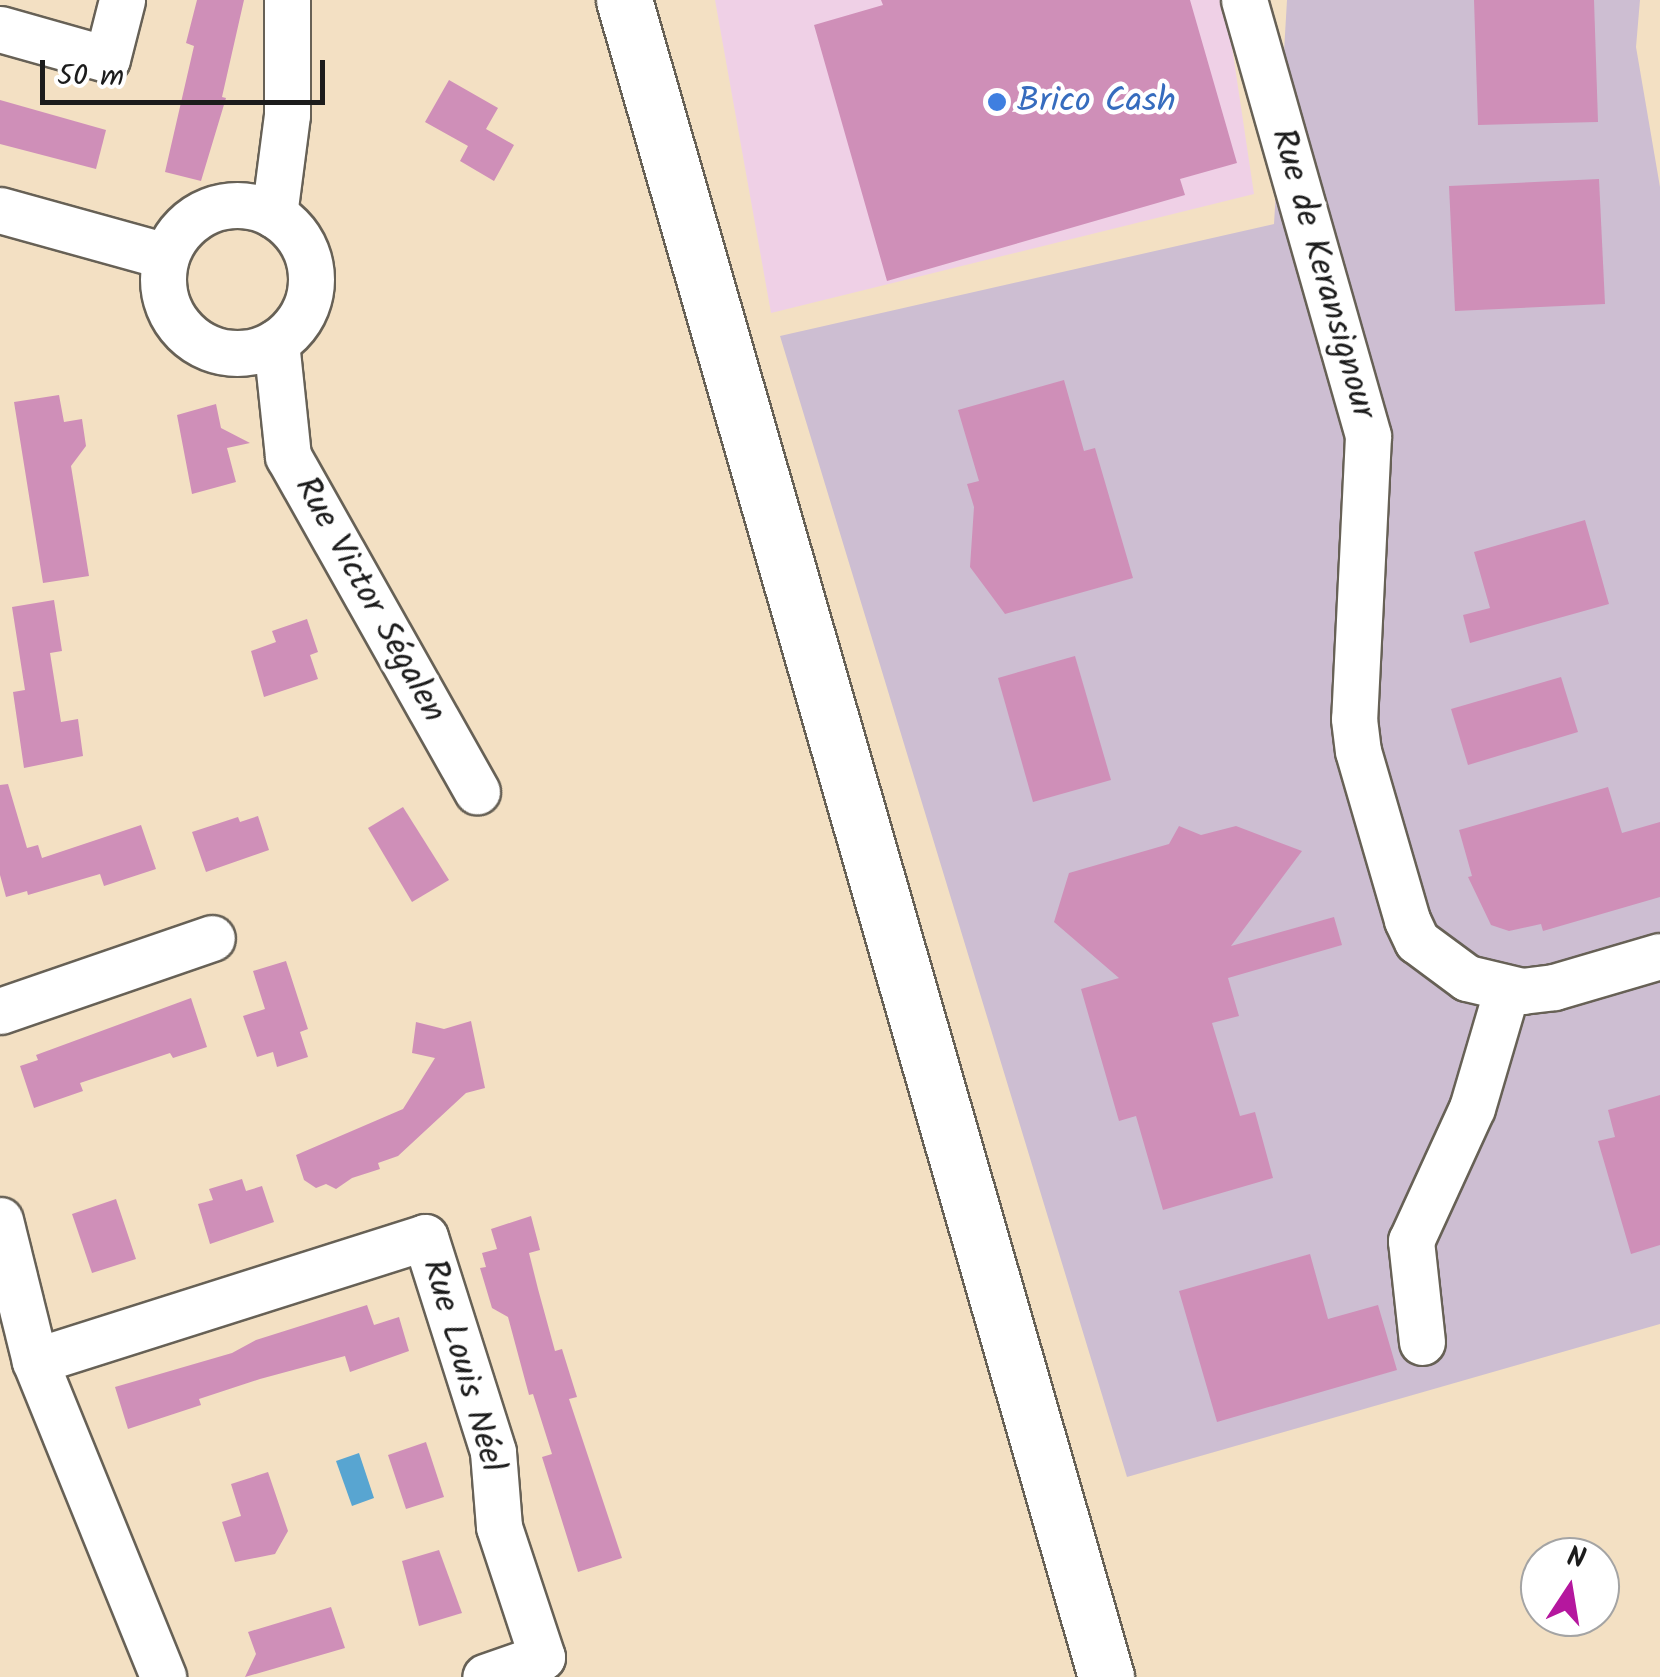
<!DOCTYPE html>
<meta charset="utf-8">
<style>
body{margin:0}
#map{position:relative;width:1660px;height:1677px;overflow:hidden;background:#f3e0c3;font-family:Kalam,sans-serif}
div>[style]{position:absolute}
.built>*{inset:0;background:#efd0e6}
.industrial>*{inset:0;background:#cdbed2}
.water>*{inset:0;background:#58a5d1}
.building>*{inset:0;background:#cf8fb8}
.roads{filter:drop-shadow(2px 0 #676156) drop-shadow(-2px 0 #676156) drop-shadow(0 2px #676156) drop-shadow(0 -2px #676156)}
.minor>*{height:45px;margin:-22.5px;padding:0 22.5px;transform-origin:22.5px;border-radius:22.5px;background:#fff}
.minor>.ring{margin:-22.5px;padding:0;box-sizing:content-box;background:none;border:45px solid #fff;border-radius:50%}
.major>*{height:55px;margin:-27.5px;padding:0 27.5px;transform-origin:27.5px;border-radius:27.5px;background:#fff}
.dots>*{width:28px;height:28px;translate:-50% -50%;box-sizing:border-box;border:5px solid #fff;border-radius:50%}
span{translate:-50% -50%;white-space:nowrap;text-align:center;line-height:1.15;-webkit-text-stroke:9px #fff;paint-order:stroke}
.shop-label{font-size:35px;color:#366cbe}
.left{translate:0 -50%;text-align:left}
.street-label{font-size:35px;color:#1c1c1c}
.north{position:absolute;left:1520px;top:1537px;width:100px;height:100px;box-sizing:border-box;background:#fff;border:2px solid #a4a4a4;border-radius:50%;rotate:12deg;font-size:28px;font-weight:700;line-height:40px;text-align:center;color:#1c1c1c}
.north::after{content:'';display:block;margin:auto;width:35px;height:45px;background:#b5179e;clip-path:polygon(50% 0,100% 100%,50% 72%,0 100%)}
.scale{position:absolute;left:40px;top:60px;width:285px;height:45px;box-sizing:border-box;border:5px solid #1c1c1c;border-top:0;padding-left:12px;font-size:30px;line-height:35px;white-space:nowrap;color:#1c1c1c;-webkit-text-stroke:8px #fff;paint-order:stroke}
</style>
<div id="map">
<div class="built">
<div style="clip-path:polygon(715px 0,1225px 0,1254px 194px,771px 313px)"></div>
</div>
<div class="industrial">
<div style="clip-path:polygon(1287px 0,1640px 0,1636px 47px,1660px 187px,1660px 1324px,1127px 1477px,780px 336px,1274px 224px)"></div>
</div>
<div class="water">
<div style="clip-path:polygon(359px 1453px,374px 1498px,352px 1506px,336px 1461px)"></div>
</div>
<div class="building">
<div style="clip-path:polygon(197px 0,244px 0,222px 97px,226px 98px,201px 181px,165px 172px,194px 46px,186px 43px)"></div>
<div style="clip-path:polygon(881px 0,1190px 0,1237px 163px,1180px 179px,1185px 195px,887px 281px,814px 25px,883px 5px)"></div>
<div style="clip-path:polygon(1474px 0,1594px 0,1598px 122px,1478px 125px)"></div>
<div style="clip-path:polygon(449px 80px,498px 108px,486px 129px,514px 145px,494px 181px,460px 161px,468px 146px,425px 122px)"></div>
<div style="clip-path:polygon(0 100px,106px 130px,96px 169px,0 144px)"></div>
<div style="clip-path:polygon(1599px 179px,1605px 304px,1455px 311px,1449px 186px)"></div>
<div style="clip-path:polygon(1064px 380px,1084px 451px,1095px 448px,1133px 578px,1005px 614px,970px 567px,974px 507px,967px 484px,979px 481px,958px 410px)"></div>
<div style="clip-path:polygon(59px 395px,64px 422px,82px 419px,86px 446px,71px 466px,89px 576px,43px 583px,14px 402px)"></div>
<div style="clip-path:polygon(216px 404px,221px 428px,250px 443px,227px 448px,236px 482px,192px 494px,177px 415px)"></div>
<div style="clip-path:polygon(1585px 520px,1609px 604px,1470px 643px,1463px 615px,1490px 608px,1474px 552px)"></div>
<div style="clip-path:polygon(54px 600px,62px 651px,50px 653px,61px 722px,78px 719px,83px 756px,24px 768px,13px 692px,25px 690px,12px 607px)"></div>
<div style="clip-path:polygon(307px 619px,318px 652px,310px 655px,318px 679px,264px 697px,251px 651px,276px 642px,272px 631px)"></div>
<div style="clip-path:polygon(1075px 656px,1111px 780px,1033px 802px,998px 678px)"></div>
<div style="clip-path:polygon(1561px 677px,1578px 732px,1468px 765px,1451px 709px)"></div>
<div style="clip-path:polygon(8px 784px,27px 848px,38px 845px,42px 858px,141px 825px,156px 869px,104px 886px,100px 874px,28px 895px,27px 891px,6px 897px,0 875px,0 785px)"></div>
<div style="clip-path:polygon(1608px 787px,1622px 833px,1660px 822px,1660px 897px,1543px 931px,1541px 924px,1509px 931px,1491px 925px,1468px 877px,1472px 876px,1459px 830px)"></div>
<div style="clip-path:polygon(403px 807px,449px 880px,412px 902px,368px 828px)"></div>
<div style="clip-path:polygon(258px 816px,269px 850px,206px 872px,192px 832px,238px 817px,240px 822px)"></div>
<div style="clip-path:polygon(1179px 826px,1201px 835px,1236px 826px,1302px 851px,1231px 946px,1334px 917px,1342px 945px,1228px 978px,1239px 1016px,1212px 1023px,1240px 1116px,1255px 1112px,1273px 1178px,1163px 1210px,1136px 1116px,1119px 1121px,1081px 989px,1119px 978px,1054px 922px,1069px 873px,1169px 844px)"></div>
<div style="clip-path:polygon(286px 961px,308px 1029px,300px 1032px,308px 1057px,277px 1067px,273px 1052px,257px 1057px,243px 1016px,265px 1009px,253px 971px)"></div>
<div style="clip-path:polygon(191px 998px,207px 1047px,173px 1058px,170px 1053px,80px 1083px,83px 1091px,34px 1108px,20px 1066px,38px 1060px,36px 1055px)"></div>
<div style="clip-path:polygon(471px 1021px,485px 1088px,466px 1093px,398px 1156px,378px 1163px,380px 1169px,352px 1178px,336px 1189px,326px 1184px,316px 1188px,304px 1180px,296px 1155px,403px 1109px,435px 1058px,412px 1053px,416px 1022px,444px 1029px)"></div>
<div style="clip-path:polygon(1660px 1095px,1660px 1245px,1631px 1254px,1598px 1141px,1615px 1137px,1608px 1110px)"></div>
<div style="clip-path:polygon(242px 1179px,246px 1191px,262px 1186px,274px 1222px,210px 1244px,198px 1204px,213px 1200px,209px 1189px)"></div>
<div style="clip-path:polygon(116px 1199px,136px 1259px,92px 1273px,72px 1214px)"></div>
<div style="clip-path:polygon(531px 1216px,540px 1250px,529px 1253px,538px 1289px,555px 1351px,562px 1349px,577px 1397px,569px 1399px,622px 1558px,578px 1572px,542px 1457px,552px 1454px,533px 1394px,529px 1395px,508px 1317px,492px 1308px,480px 1268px,486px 1267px,482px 1253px,497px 1249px,491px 1229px)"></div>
<div style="clip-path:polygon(1310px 1254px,1328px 1319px,1378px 1305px,1397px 1370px,1217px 1422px,1179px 1291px)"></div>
<div style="clip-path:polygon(367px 1305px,374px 1325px,399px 1317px,409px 1351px,350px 1372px,345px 1356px,260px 1379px,199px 1399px,201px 1405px,128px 1429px,115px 1387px,232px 1353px,256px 1340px)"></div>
<div style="clip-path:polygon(426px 1442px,444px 1497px,406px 1509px,388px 1455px)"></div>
<div style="clip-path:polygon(268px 1472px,288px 1531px,275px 1554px,235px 1562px,222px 1522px,241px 1516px,231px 1484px)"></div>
<div style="clip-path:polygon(439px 1550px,462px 1613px,419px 1626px,402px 1561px)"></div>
<div style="clip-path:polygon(331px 1607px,345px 1648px,245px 1677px,256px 1654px,248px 1632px)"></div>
</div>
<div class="roads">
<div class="minor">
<div style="left:1244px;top:0;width:453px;rotate:74.1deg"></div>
<div style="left:1368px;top:436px;width:283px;rotate:92.8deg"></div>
<div style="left:1354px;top:719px;width:32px;rotate:83deg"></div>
<div style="left:1358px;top:751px;width:176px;rotate:73.8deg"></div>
<div style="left:1407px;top:920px;width:23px;rotate:65deg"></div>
<div style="left:1417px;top:941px;width:62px;rotate:36.5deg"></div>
<div style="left:1467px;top:978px;width:57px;rotate:13.3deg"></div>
<div style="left:1522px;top:991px;width:32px;rotate:-7deg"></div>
<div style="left:1554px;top:987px;width:110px;rotate:-16.3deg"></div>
<div style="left:0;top:29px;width:111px;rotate:15.7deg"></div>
<div style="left:107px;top:59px;width:61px;rotate:-75.7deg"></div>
<div class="ring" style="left:163px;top:205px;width:103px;height:103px"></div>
<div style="left:0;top:210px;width:172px;rotate:15.5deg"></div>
<div style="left:274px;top:215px;width:101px;rotate:-82.6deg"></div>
<div style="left:287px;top:115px;width:115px;rotate:-90deg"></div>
<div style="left:276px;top:342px;width:115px;rotate:84deg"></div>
<div style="left:288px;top:456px;width:385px;rotate:60.6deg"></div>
<div style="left:0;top:1011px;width:224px;rotate:-19deg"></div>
<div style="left:0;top:1220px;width:145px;rotate:76.1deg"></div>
<div style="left:35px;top:1361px;width:341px;rotate:67.9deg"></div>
<div style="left:1422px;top:1342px;width:102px;rotate:-96.2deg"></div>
<div style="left:1411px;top:1241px;width:146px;rotate:-65.4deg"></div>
<div style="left:1472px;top:1108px;width:124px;rotate:-73.6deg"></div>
<div style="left:35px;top:1361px;width:409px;rotate:-17.6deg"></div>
<div style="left:425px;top:1237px;width:225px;rotate:72.4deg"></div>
<div style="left:493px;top:1452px;width:75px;rotate:85.4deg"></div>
<div style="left:499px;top:1527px;width:137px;rotate:71.7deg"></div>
<div style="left:542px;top:1657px;width:60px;rotate:160.7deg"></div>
</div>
<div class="major">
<div style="left:624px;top:0;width:1745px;rotate:73.96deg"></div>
</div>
</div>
<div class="dots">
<div style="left:997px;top:102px;background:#3f7fe0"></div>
</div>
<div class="shop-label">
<span class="left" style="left:1017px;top:102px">Brico Cash</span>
</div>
<div class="street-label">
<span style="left:1322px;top:274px;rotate:74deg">Rue de Keransignour</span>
<span style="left:369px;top:600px;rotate:61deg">Rue Victor Ségalen</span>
<span style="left:462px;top:1366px;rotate:74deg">Rue Louis Néel</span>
</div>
<div class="north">N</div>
<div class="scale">50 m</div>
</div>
